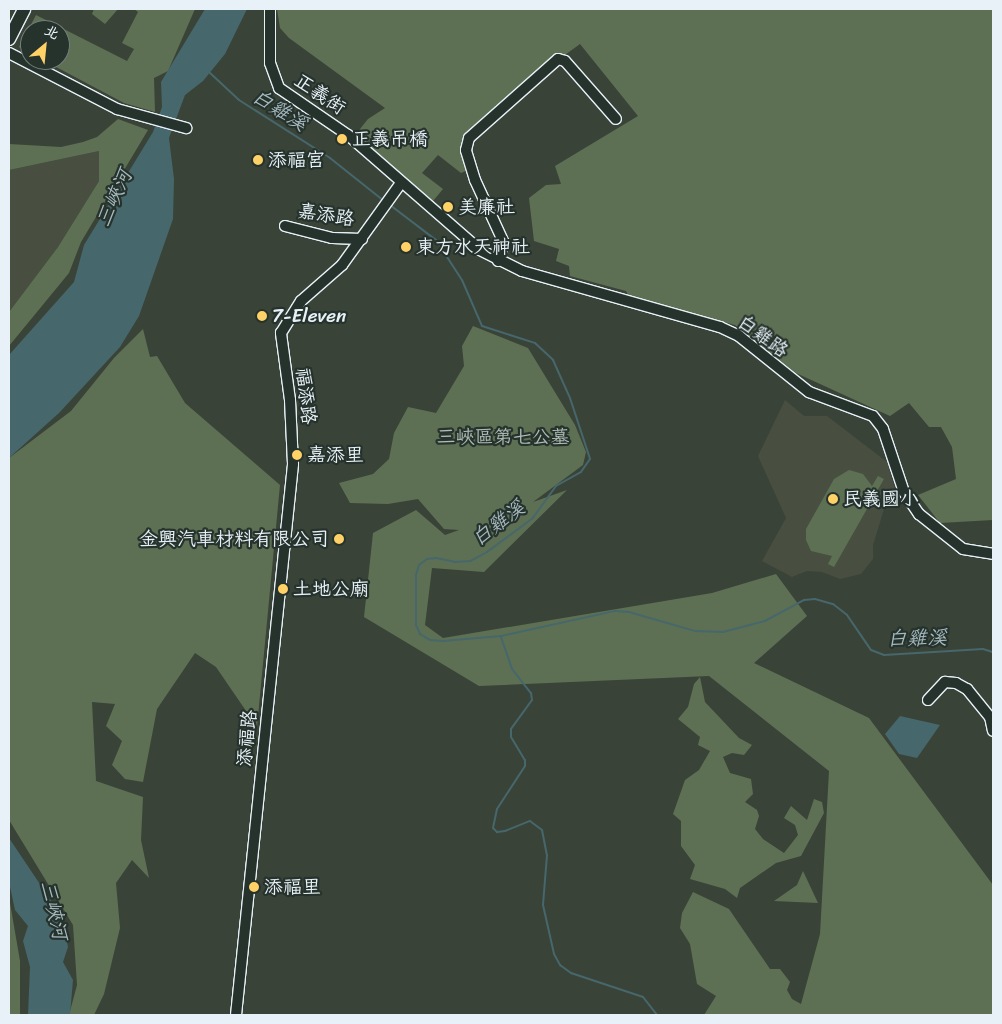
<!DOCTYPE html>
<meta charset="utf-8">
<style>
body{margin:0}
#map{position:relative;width:1002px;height:1024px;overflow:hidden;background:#3a4338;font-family:Sriracha,"LXGW WenKai TC",sans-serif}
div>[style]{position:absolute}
.built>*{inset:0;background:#484e40}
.green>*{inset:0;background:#5d7053}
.water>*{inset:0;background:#46676c}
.stream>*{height:2px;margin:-1px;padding:0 1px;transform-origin:1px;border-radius:1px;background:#46676c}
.roads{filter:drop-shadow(1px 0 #e8f1f8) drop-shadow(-1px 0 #e8f1f8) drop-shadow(0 1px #e8f1f8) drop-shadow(0 -1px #e8f1f8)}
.minor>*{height:10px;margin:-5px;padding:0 5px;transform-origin:5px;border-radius:5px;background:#26332d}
.major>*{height:12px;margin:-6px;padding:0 6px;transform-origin:6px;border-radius:6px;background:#26332d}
.dots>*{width:14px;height:14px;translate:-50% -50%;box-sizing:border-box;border:2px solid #26332d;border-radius:50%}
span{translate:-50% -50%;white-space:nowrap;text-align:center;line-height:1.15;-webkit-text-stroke:4.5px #26332d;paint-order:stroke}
.street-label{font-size:19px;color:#e8f1f8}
.poi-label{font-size:19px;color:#e8f1f8}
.left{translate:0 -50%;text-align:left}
.right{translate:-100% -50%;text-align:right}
.park-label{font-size:19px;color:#b0bdb6}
.water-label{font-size:20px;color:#a7bac0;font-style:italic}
.frame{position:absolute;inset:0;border:10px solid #e8f1f8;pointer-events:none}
.north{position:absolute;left:20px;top:20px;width:50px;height:50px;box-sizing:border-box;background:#26332d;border:1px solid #747f7e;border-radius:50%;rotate:28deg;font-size:14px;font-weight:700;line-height:20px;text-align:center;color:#e8f1f8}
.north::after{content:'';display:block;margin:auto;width:18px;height:22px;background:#ffd166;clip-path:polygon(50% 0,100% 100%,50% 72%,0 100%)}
</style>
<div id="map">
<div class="built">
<div style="clip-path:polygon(99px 151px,99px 181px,58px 247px,9px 312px,9px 170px)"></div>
<div style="clip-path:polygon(785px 400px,804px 416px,827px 416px,887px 462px,895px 489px,884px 509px,873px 545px,873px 559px,861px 574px,840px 579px,822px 572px,807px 571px,792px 577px,762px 561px,786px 518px,758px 456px)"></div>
</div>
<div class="green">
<div style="clip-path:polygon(94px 9px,118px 9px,105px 24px,92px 14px)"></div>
<div style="clip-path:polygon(134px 9px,195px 9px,168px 71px,154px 78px,155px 112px,124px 103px,43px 60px,60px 60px,60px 30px,30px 30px,30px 53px,19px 47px,36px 15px,127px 61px,134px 49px,122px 43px,138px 12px)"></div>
<div style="clip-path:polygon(277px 9px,993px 9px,993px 520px,940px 523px,918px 495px,956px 479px,952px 447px,941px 427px,929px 427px,909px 403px,890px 416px,796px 373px,735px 325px,630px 298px,626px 291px,570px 276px,569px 266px,556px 261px,559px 249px,534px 241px,529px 198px,546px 185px,561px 184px,555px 166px,638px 116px,580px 44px,495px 106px,496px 109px,468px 132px,461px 142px,466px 171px,461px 173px,438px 155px,422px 173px,443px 189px,433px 201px,404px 180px,356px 134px,368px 119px,385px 108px,289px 38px,280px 28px)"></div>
<div style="clip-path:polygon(118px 119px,148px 130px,81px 242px,69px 273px,9px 346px,9px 312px,58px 247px,99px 181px,99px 151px,9px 170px,9px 144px,61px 147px,83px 142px,97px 137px)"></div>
<div style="clip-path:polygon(473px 326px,528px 348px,575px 425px,586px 452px,583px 465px,533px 502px,567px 490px,484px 572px,432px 568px,425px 625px,443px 638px,712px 593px,776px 574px,807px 616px,754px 663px,869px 718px,993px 885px,993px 1015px,704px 1015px,716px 996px,697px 984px,690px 944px,680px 928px,682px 913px,693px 892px,729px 909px,770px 969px,780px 969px,790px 982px,787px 990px,792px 999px,801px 1004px,820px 934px,829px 771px,709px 676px,479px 686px,364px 617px,373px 533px,416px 510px,445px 535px,459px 530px,444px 529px,418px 499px,388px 504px,350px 503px,339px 483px,373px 474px,389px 459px,394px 433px,408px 407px,436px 413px,464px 366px,462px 346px)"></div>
<div style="clip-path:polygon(143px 329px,150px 357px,157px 356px,185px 403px,280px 485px,257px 727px,216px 667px,195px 653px,157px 709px,143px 782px,125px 779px,112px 765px,122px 741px,106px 726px,115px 704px,92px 702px,96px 781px,143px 797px,141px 840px,149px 878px,132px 860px,116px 883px,120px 928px,104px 994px,94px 1015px,69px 1015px,77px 985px,73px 925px,9px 820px,9px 458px,71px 411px,114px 358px)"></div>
<div style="clip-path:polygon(849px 470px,863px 474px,872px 486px,878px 476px,884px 479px,834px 567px,828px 564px,832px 556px,811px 551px,806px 540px,806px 529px,834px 479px)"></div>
<div style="clip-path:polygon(700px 677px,705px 702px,739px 738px,752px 745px,744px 755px,732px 753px,723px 757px,730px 773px,751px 779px,753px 794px,745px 802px,757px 810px,759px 816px,755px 829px,763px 839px,784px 853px,798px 835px,795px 825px,784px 818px,791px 806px,807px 820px,814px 799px,822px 802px,824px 813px,801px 856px,776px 863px,740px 888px,737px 898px,725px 889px,690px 879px,695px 865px,681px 846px,681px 821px,673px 814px,685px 780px,699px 770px,710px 751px,698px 745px,700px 737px,678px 719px,688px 707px,694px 684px)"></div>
<div style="clip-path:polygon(803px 871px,818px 903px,774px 901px,797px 885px)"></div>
<div style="clip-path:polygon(9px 897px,20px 961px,20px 1015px,9px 1015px)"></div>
</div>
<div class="water">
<div style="clip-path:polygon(205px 9px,247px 9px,225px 54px,203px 81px,185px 95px,169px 138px,174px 179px,173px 219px,139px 316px,120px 347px,59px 413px,9px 458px,9px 355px,74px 282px,84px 245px,153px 132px,162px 107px,161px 82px)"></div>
<div style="clip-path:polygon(900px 716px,940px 725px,917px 758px,899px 754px,885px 734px)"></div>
<div style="clip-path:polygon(9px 838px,62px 917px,68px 947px,63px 962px,73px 980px,70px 1015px,28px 1015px,30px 967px,23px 941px,28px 926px,15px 910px,9px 882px)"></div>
</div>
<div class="stream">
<div style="left:209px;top:72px;width:41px;rotate:43deg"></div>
<div style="left:239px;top:100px;width:108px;rotate:32.5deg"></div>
<div style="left:330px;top:158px;width:69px;rotate:38.5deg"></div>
<div style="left:390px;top:205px;width:58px;rotate:37.3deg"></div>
<div style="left:436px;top:240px;width:48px;rotate:57deg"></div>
<div style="left:462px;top:280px;width:50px;rotate:66.5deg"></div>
<div style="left:482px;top:326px;width:56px;rotate:17.8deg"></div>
<div style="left:535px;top:343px;width:25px;rotate:43deg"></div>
<div style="left:553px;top:360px;width:42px;rotate:65.9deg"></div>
<div style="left:570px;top:398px;width:64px;rotate:71.8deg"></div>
<div style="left:590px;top:459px;width:16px;rotate:125deg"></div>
<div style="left:581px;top:472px;width:29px;rotate:151deg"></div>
<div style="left:556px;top:486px;width:39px;rotate:126deg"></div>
<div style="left:533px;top:518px;width:57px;rotate:143.5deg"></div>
<div style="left:487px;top:552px;width:18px;rotate:151deg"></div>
<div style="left:471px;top:561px;width:16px;rotate:176deg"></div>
<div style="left:455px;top:562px;width:19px;rotate:-168deg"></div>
<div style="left:436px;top:558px;width:9px;rotate:174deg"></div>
<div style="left:427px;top:559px;width:10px;rotate:143deg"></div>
<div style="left:419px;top:565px;width:10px;rotate:107deg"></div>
<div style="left:416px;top:575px;width:50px;rotate:90deg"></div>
<div style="left:416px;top:625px;width:10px;rotate:66deg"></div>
<div style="left:420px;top:634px;width:12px;rotate:31deg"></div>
<div style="left:430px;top:640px;width:13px;rotate:4deg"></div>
<div style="left:443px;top:641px;width:58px;rotate:-4.9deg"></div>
<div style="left:501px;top:636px;width:117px;rotate:-12.4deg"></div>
<div style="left:615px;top:611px;width:14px;rotate:4deg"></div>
<div style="left:629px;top:612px;width:69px;rotate:16.1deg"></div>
<div style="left:695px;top:631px;width:28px;rotate:2deg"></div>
<div style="left:723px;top:632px;width:43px;rotate:-14.7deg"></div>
<div style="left:765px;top:621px;width:44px;rotate:-28.3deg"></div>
<div style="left:804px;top:600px;width:11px;rotate:-5deg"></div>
<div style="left:815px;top:599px;width:19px;rotate:16deg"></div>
<div style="left:833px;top:604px;width:18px;rotate:38deg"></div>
<div style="left:847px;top:615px;width:42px;rotate:55.6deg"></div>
<div style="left:871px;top:650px;width:14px;rotate:21deg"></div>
<div style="left:884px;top:655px;width:99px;rotate:-3.5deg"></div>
<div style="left:983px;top:649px;width:10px;rotate:17deg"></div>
<div style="left:501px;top:637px;width:34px;rotate:71deg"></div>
<div style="left:512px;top:669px;width:31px;rotate:52deg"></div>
<div style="left:531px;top:693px;width:7px;rotate:82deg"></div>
<div style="left:532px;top:700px;width:36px;rotate:126deg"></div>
<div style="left:511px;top:729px;width:8px;rotate:90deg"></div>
<div style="left:511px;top:737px;width:27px;rotate:59deg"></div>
<div style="left:525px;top:760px;width:6px;rotate:90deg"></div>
<div style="left:525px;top:766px;width:51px;rotate:123.1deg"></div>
<div style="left:497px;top:809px;width:19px;rotate:102deg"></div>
<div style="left:493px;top:828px;width:6px;rotate:45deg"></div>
<div style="left:497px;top:832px;width:8px;rotate:-7deg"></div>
<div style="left:505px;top:831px;width:27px;rotate:-22deg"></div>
<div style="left:530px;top:821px;width:15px;rotate:37deg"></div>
<div style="left:542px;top:830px;width:25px;rotate:79deg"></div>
<div style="left:547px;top:855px;width:50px;rotate:94.6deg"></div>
<div style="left:543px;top:905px;width:50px;rotate:77.3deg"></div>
<div style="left:554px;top:954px;width:13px;rotate:61deg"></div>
<div style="left:560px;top:965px;width:14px;rotate:36deg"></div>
<div style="left:571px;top:973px;width:76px;rotate:18.4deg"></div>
<div style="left:643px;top:997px;width:23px;rotate:52deg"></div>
</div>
<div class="roads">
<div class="minor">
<div style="left:270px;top:9px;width:54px;rotate:90deg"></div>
<div style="left:270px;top:63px;width:27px;rotate:70deg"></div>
<div style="left:279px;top:88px;width:83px;rotate:34.3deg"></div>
<div style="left:348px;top:135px;width:175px;rotate:41.1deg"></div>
<div style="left:480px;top:250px;width:47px;rotate:26.6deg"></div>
<div style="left:522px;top:271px;width:206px;rotate:15.8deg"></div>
<div style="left:720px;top:327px;width:21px;rotate:25deg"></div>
<div style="left:739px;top:336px;width:90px;rotate:38.7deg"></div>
<div style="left:809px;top:392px;width:68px;rotate:20.6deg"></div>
<div style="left:873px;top:416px;width:16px;rotate:52deg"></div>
<div style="left:883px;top:429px;width:66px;rotate:71.6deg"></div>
<div style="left:904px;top:492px;width:27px;rotate:56deg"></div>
<div style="left:919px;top:514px;width:56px;rotate:38.5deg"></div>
<div style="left:963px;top:549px;width:30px;rotate:9deg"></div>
<div style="left:9px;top:53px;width:122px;rotate:27.4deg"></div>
<div style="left:117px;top:109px;width:72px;rotate:15.4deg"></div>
<div style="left:285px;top:226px;width:49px;rotate:14.3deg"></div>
<div style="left:332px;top:238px;width:30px;rotate:2deg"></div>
<div style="left:498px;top:261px;width:19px;rotate:-72deg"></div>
<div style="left:504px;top:243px;width:69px;rotate:-114.7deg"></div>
<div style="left:475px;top:180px;width:31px;rotate:-107deg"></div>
<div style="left:466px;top:150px;width:12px;rotate:-76deg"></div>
<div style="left:469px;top:138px;width:119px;rotate:-41.6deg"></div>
<div style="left:558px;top:59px;width:7px;rotate:16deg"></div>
<div style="left:565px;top:61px;width:77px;rotate:48.7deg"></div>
<div style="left:928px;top:700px;width:25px;rotate:-47deg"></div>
<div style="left:945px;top:682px;width:11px;rotate:5deg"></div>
<div style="left:956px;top:683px;width:13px;rotate:29deg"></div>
<div style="left:967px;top:689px;width:36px;rotate:51deg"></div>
<div style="left:990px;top:717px;width:14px;rotate:78deg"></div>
<div style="left:236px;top:1015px;width:554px;rotate:-84.09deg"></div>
<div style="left:293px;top:464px;width:64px;rotate:-92.7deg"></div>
<div style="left:290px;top:400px;width:68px;rotate:-97.7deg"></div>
<div style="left:281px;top:333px;width:38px;rotate:-58deg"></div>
<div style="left:301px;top:301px;width:55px;rotate:-41.3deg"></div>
<div style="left:342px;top:265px;width:101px;rotate:-54.3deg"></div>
</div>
<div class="major">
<div style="left:9px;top:39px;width:34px;rotate:-63deg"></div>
</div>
</div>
<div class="dots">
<div style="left:342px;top:139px;background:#ffd166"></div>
<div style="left:258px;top:160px;background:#ffd166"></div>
<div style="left:448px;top:207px;background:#ffd166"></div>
<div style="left:406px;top:247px;background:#ffd166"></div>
<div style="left:262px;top:316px;background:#ffd166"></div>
<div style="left:297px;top:455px;background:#ffd166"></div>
<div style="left:833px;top:499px;background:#ffd166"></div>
<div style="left:339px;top:539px;background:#ffd166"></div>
<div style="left:283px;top:589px;background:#ffd166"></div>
<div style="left:254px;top:887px;background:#ffd166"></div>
</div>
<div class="street-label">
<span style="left:320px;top:94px;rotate:34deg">正義街</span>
<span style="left:326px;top:215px;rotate:9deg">嘉添路</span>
<span style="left:763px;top:336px;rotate:36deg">白雞路</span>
<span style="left:306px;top:396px;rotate:83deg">福添路</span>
<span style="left:247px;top:738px;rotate:-84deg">添福路</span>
</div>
<div class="poi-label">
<span class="left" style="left:352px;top:139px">正義吊橋</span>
<span class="left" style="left:268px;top:160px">添福宮</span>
<span class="left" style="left:458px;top:207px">美廉社</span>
<span class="left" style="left:416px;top:247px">東方水天神社</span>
<span class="left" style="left:272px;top:316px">7-Eleven</span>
<span class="left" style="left:307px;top:455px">嘉添里</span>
<span class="left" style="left:843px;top:499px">民義國小</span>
<span class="right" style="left:329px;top:539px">金興汽車材料有限公司</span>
<span class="left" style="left:293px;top:589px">土地公廟</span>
<span class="left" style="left:264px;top:887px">添福里</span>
</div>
<div class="park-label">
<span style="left:503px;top:437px">三峽區第七公墓</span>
</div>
<div class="water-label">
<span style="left:280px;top:110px;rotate:32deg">白雞溪</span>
<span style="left:114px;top:198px;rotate:-66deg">三峽河</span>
<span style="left:498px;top:523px;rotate:-37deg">白雞溪</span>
<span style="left:917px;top:638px;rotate:-1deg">白雞溪</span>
<span style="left:54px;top:910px;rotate:77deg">三峽河</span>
</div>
<div class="frame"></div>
<div class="north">北</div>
</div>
